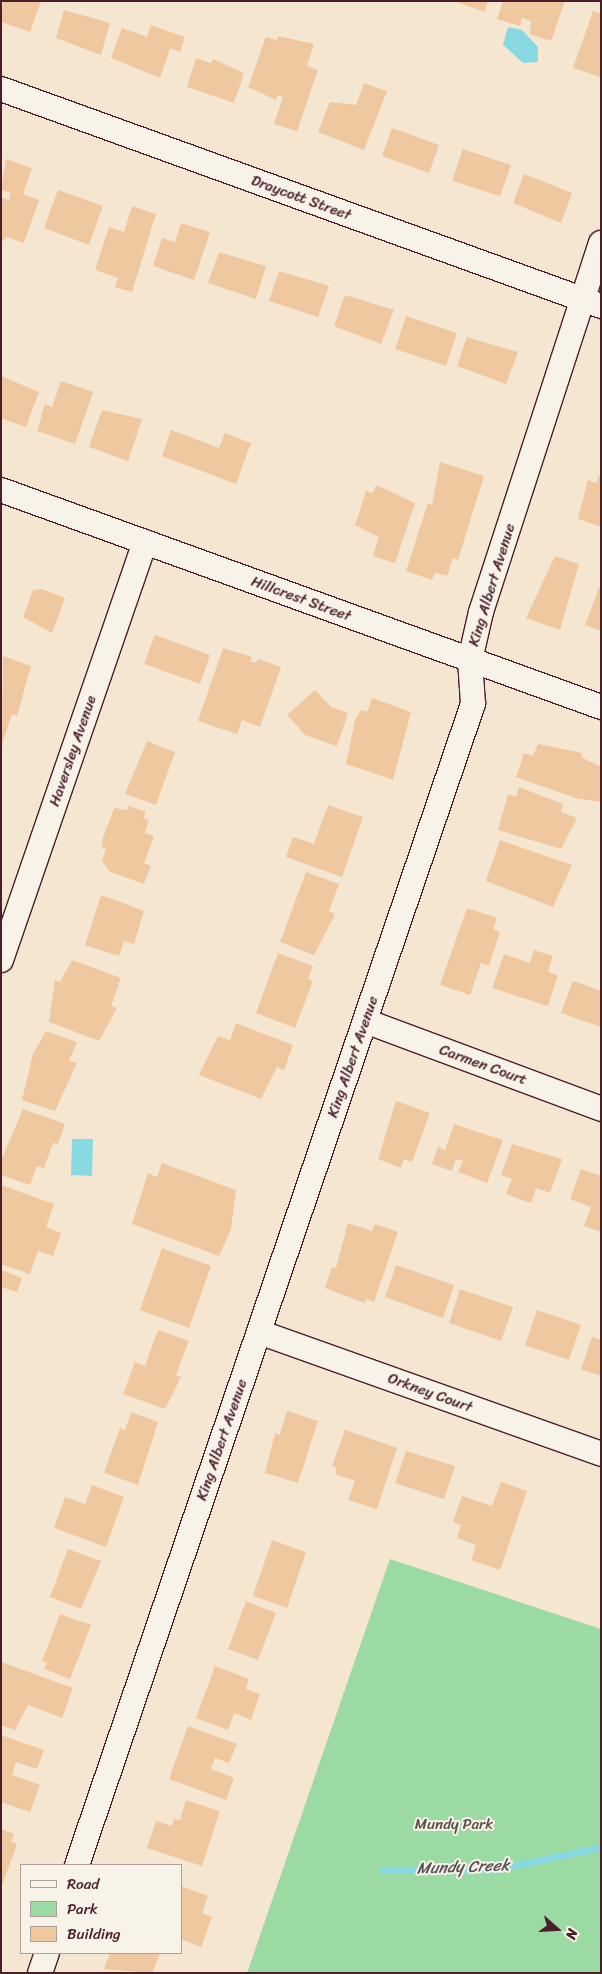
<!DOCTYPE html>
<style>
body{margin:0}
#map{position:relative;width:602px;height:1974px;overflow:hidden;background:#f5e6d2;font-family:Sriracha,sans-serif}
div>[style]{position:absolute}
.green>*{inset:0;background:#9bdaa3}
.water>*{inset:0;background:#88d9e1}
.stream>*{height:7px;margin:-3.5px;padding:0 3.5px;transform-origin:3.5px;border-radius:3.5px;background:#88d9e1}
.building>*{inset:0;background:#f0c8a0}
.roads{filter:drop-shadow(1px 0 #4a1f2b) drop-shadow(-1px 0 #4a1f2b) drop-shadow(0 1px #4a1f2b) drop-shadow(0 -1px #4a1f2b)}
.minor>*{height:24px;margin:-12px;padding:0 12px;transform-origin:12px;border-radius:12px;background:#f7f3e8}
span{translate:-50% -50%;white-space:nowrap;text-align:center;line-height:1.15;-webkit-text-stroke:4px #f7f3e8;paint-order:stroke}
.street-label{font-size:15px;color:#4a1f2b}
.park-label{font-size:15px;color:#5e4e49}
.water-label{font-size:16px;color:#5a4e58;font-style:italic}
.frame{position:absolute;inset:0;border:2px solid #4a1f2b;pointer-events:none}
.legend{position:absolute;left:20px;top:1864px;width:162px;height:90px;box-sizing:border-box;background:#f7f3e8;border:1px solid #b29e9c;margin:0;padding:6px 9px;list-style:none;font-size:15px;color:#4a1f2b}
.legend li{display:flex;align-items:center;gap:10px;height:25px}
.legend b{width:25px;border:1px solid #b29e9c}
.north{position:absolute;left:532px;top:1904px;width:50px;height:50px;-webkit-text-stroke:4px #f7f3e8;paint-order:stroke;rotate:109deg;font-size:14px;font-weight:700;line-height:20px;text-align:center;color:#4a1f2b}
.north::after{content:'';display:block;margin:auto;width:18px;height:22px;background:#4a1f2b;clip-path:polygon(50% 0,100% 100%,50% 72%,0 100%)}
</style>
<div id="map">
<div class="green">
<div style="clip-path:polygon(390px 1559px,601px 1629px,601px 1973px,247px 1973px)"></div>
</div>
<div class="water">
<div style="clip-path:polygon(508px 27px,522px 30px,538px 47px,538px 62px,523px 63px,503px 45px)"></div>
<div style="clip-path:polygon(72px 1139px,93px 1139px,92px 1176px,71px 1175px)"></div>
</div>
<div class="stream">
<div style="left:382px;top:1870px;width:117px;rotate:-0.5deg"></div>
<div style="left:499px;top:1869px;width:104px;rotate:-12.2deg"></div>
</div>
<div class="building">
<div style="clip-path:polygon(3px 1px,41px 1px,30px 32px,1px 22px)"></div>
<div style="clip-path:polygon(454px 1px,488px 1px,485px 12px)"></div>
<div style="clip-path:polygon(503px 1px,565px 1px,551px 41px,530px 34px,531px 21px,522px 18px,520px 26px,497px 19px)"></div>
<div style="clip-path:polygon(64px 10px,110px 23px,101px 55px,56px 38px)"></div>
<div style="clip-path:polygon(593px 11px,601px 14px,601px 77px,573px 68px)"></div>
<div style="clip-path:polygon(151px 25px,185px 37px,180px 52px,170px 48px,160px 78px,111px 58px,122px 28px,147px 37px)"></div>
<div style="clip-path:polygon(278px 36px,314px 44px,307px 66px,318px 70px,297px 131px,274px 124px,283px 97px,277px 95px,276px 100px,248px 87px,266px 37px,277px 40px)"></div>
<div style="clip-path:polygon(196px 58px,211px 63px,213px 59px,244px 73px,234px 103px,187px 87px)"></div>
<div style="clip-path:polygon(364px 83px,387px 91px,364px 150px,318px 132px,330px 102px,356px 105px)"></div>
<div style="clip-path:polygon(392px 128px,439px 145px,429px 173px,382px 156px)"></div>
<div style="clip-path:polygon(463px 149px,511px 165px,500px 196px,452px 181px)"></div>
<div style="clip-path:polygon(6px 159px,32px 168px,23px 194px,39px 200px,24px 243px,7px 237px,1px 242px,1px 197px,9px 200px,11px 193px,1px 190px)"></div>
<div style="clip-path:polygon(524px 174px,572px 193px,561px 223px,513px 203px)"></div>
<div style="clip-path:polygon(58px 190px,103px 206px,89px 245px,44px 228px)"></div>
<div style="clip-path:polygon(132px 206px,156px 214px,132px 292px,115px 287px,118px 278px,95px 270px,109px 227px,124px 232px)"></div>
<div style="clip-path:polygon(181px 223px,210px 232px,194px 280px,153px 266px,162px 238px,175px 242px)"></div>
<div style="clip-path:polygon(219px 252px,266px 266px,256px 299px,208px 283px)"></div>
<div style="clip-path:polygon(279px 271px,329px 286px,318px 317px,269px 301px)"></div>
<div style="clip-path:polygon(345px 295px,394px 310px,381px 344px,334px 326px)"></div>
<div style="clip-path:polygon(406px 316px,457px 333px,446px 366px,395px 349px)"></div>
<div style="clip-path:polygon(467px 337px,518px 352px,506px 384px,457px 366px)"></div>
<div style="clip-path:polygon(1px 376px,39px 392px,26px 427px,1px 418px)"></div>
<div style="clip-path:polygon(61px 381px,93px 392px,75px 444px,37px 431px,45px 404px,52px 407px)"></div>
<div style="clip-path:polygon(102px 410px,142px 419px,128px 461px,89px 447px)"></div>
<div style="clip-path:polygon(171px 430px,219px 448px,225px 433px,251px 443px,236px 484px,162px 456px)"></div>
<div style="clip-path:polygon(440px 462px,484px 476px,458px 560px,453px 558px,447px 576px,435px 573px,432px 580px,406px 571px,428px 503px,432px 505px)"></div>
<div style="clip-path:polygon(599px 475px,601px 476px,601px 527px,578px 519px,588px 480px,596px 483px)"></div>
<div style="clip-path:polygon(376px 485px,415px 503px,395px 563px,373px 556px,379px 537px,355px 525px,366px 491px,373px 493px)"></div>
<div style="clip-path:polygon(555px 556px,579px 564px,560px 630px,526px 618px)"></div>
<div style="clip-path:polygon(599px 588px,601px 588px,601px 631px,585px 625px)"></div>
<div style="clip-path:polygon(42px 589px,65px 598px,52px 633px,23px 617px,33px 590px)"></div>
<div style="clip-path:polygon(155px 635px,210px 655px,200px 684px,144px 664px)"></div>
<div style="clip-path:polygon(223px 648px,252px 657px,250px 661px,256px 663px,258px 659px,281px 667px,260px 727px,242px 720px,237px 734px,198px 721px)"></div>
<div style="clip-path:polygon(3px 656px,31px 666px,17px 716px,12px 714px,2px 744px)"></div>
<div style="clip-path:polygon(315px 690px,331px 707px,348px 713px,337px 746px,305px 735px,287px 715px)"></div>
<div style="clip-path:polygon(372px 698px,411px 712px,393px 780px,346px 764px,355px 720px,361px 710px,367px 712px)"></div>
<div style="clip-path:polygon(147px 741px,175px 752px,156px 805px,125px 794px)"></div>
<div style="clip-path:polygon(538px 744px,583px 753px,581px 757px,601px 767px,601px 802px,575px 798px,516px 777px,524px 753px,533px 756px)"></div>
<div style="clip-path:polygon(519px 787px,563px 804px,561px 812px,577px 818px,561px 849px,498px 830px,508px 794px,516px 797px)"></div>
<div style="clip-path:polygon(328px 805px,363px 817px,342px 877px,286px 857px,293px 837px,314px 844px)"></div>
<div style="clip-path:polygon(129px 806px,146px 812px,143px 818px,149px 820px,145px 833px,154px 836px,144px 863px,151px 866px,144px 884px,110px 872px,102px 861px,106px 849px,102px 848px,103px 838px,114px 808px,127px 810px)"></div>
<div style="clip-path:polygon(500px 840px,572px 865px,553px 907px,486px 881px)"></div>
<div style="clip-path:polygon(306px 872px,339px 884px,329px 911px,335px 914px,314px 955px,280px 942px)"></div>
<div style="clip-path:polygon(101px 895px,144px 911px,134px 944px,124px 941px,119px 956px,85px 945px)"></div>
<div style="clip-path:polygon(467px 908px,497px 918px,493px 929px,500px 932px,489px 966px,481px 963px,470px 995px,440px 985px)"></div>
<div style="clip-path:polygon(534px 950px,553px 956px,548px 972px,558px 975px,548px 1006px,492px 988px,504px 954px,530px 963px)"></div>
<div style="clip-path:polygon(278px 953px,313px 966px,308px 979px,313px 981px,295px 1028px,256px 1013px)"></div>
<div style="clip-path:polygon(72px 960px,121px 978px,111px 1006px,117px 1008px,99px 1041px,49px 1022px,55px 980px,60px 982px)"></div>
<div style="clip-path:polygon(573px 981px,601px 991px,601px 1027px,561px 1013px)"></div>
<div style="clip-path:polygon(236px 1023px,293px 1045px,284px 1070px,277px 1067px,261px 1099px,199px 1075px,218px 1036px,230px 1040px)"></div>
<div style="clip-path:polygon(46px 1031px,77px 1042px,69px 1061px,77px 1063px,55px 1111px,22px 1100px,33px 1054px)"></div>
<div style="clip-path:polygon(396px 1101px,430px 1113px,412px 1162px,404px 1159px,401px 1168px,378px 1159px)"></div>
<div style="clip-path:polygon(23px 1109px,65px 1124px,58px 1144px,53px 1143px,44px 1168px,37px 1166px,30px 1185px,1px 1175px,1px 1160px)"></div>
<div style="clip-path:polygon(454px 1124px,503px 1140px,487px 1183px,458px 1172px,463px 1161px,456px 1159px,452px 1171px,432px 1164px,438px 1147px,445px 1150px)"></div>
<div style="clip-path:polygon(512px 1144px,562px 1159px,550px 1193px,536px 1188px,531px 1203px,506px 1194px,512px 1179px,501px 1175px)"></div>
<div style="clip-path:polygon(162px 1163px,236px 1190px,231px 1229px,219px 1256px,132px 1224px,148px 1173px,157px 1177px)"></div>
<div style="clip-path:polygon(581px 1169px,601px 1176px,601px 1232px,584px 1226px,591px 1207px,570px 1199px)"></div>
<div style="clip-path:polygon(1px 1185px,54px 1204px,46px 1227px,61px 1233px,53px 1256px,38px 1251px,30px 1274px,1px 1264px)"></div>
<div style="clip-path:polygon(348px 1223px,372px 1231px,375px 1224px,398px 1232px,374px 1302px,366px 1299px,365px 1303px,325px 1288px,332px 1267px,336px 1268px)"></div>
<div style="clip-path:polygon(162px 1248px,211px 1266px,189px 1328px,140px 1310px)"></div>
<div style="clip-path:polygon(396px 1265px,454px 1285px,443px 1318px,385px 1297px)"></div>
<div style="clip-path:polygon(1px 1270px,22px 1278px,17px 1292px,1px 1287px)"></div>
<div style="clip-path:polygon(460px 1289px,513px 1307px,501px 1341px,449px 1323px)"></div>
<div style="clip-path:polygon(537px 1310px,581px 1325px,569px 1360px,525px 1345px)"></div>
<div style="clip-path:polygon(158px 1330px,189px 1341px,176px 1375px,181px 1377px,165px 1409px,123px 1394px,135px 1362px,145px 1366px)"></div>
<div style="clip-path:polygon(592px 1337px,601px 1340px,601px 1376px,581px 1369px)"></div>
<div style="clip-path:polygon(287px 1411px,318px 1421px,298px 1483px,265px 1473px,275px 1433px,280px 1435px)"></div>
<div style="clip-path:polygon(131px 1412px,158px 1422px,138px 1485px,104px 1473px,120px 1428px,125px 1430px)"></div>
<div style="clip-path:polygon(345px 1430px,397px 1448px,377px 1509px,348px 1500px,355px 1481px,335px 1474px,337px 1468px,332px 1466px)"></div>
<div style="clip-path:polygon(406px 1451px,455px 1466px,444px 1499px,395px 1483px)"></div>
<div style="clip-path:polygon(501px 1482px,527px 1491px,500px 1570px,471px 1560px,476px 1545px,457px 1538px,461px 1525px,453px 1522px,462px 1496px,492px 1506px)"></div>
<div style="clip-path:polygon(92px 1485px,124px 1497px,106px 1547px,54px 1528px,65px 1497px,85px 1504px)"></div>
<div style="clip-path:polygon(272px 1540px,306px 1552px,287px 1608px,253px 1596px)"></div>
<div style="clip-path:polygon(68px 1549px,101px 1561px,81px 1609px,50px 1597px)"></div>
<div style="clip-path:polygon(246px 1601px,276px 1613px,258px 1660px,228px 1649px)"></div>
<div style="clip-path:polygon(60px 1614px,91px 1625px,70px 1679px,44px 1669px,47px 1663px,42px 1661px)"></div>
<div style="clip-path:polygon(1px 1662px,73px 1688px,62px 1718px,28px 1705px,15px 1730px,1px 1725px)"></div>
<div style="clip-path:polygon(215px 1666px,249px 1679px,246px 1689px,260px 1694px,251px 1720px,234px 1713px,228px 1730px,196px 1718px)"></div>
<div style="clip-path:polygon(188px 1726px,237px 1744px,229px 1763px,215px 1758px,211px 1769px,234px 1778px,226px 1800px,169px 1779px)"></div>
<div style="clip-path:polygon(1px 1735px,44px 1750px,37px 1769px,16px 1762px,12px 1775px,40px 1785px,30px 1812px,1px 1802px)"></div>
<div style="clip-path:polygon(186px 1800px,220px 1811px,202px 1866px,147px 1848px,156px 1821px,172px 1826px,174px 1819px,180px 1820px)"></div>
<div style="clip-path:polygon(1px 1829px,14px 1834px,11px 1842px,17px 1844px,1px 1888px)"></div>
<div style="clip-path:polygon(181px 1886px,208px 1896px,202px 1913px,212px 1917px,201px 1947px,181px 1939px)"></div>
<div style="clip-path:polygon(110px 1953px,160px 1953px,152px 1973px,104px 1969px)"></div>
</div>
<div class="roads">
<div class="minor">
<div style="left:1px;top:89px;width:638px;rotate:19.88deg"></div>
<div style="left:1px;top:490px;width:638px;rotate:19.88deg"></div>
<div style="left:1px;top:960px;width:442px;rotate:-71deg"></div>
<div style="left:365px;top:1021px;width:252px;rotate:20.4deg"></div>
<div style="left:259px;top:1332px;width:363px;rotate:19.6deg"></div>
<div style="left:77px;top:1865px;width:1227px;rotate:-71.17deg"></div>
<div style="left:473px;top:704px;width:44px;rotate:-93.9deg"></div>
<div style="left:470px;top:660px;width:49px;rotate:-77.1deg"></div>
<div style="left:481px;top:612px;width:388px;rotate:-72deg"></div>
<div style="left:40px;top:1973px;width:21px;rotate:-71deg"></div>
</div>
</div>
<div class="street-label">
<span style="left:301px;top:198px;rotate:20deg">Draycott Street</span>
<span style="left:492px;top:585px;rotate:-73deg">King Albert Avenue</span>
<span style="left:301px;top:599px;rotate:20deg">Hillcrest Street</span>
<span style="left:73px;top:751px;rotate:-71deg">Haversley Avenue</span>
<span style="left:353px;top:1057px;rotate:-71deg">King Albert Avenue</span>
<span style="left:483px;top:1065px;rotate:20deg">Carmen Court</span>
<span style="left:430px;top:1393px;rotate:20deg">Orkney Court</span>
<span style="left:222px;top:1440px;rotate:-71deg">King Albert Avenue</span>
</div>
<div class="park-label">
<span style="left:454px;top:1825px">Mundy Park</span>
</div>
<div class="water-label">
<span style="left:463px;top:1867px;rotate:-2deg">Mundy Creek</span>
</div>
<div class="frame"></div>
<ul class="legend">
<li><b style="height:6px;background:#f7f3e8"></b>Road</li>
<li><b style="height:14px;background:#9bdaa3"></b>Park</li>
<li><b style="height:14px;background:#f0c8a0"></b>Building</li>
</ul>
<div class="north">N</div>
</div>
